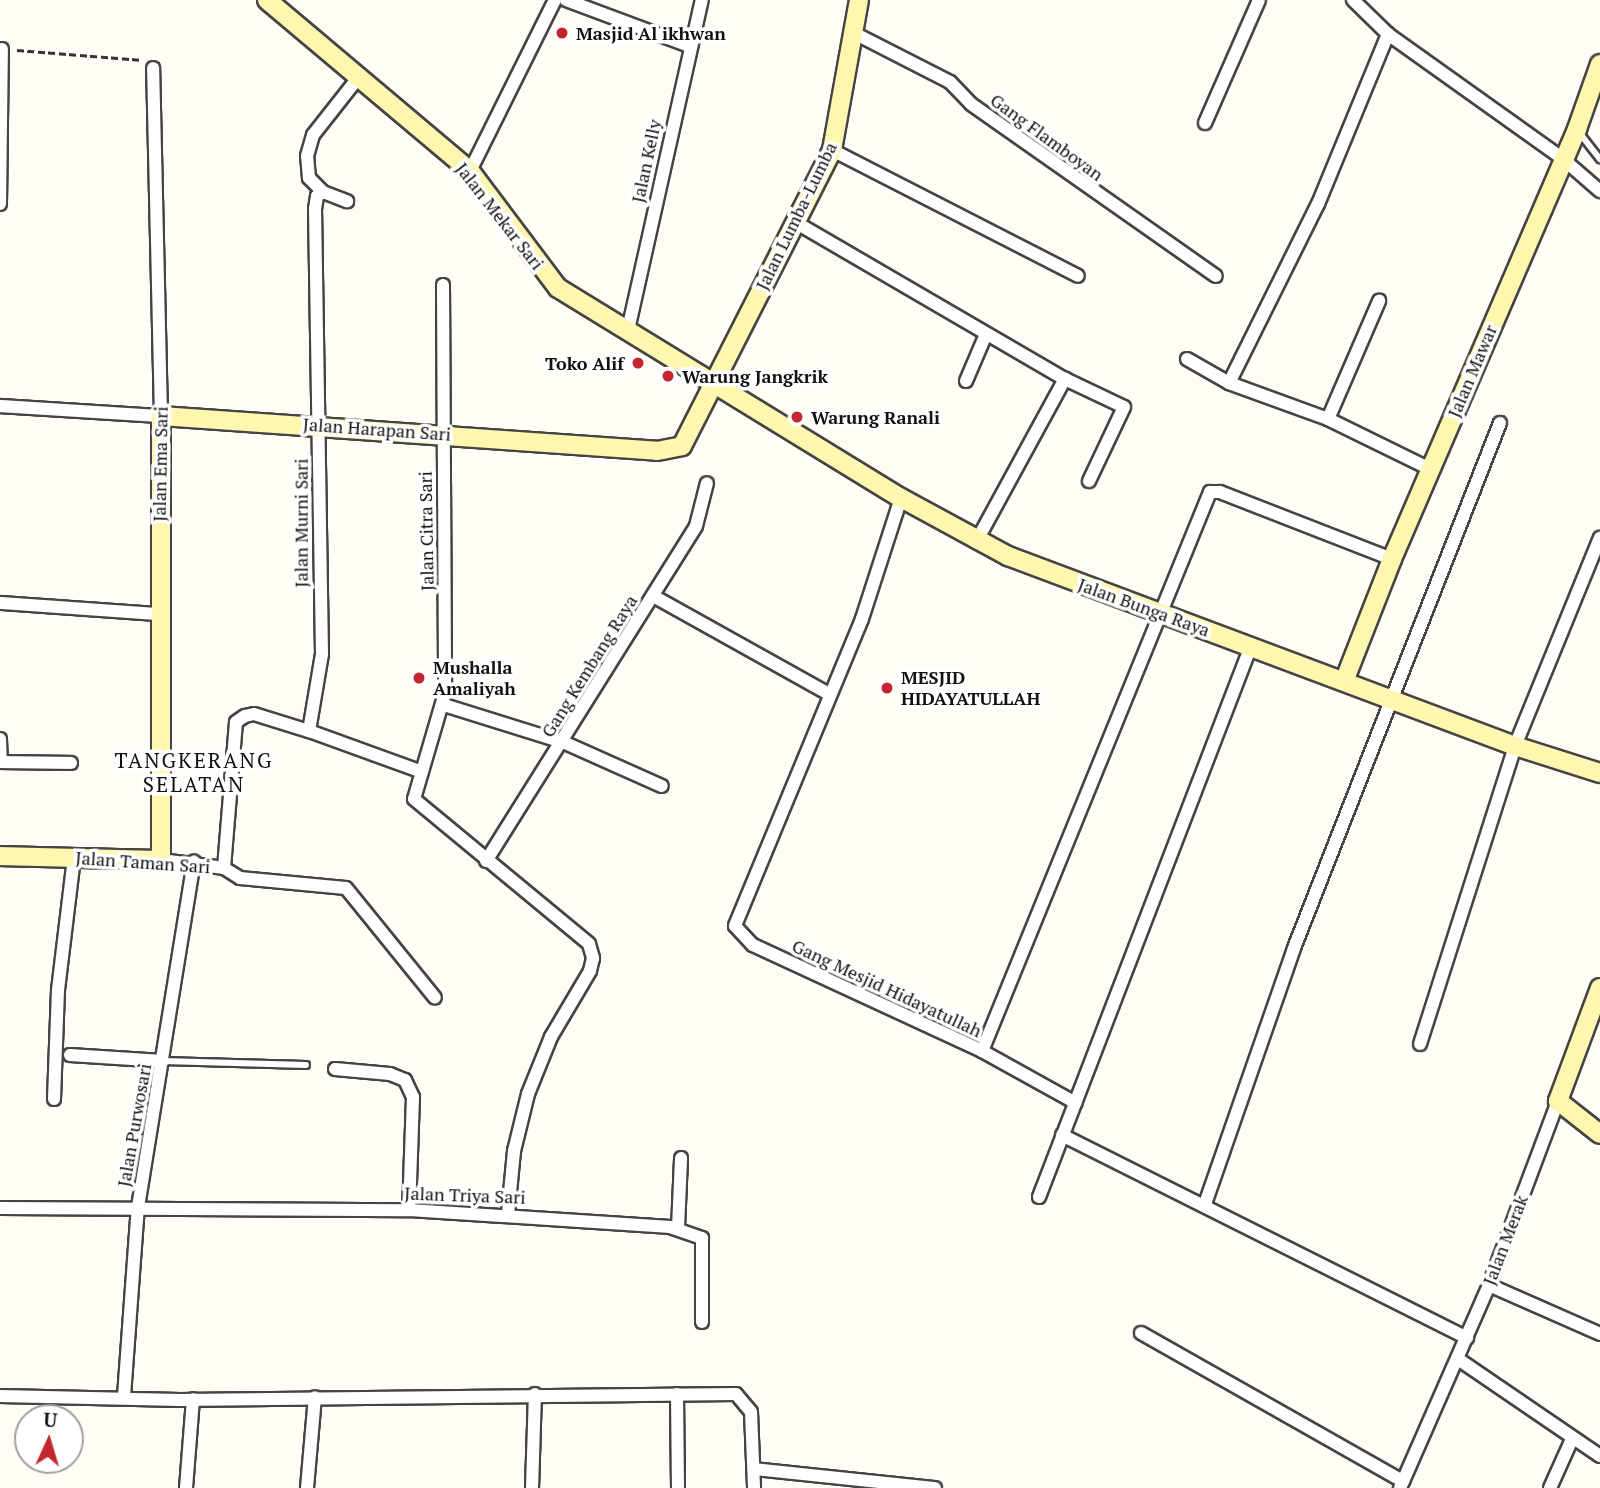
<!DOCTYPE html>
<style>
body{margin:0}
#map{position:relative;width:1600px;height:1488px;overflow:hidden;background:#fffdf5;font-family:"PT Serif",serif}
div>[style]{position:absolute}
.path>*{height:2.5px;margin-top:-1.25px;transform-origin:0;background:repeating-linear-gradient(90deg,#333 0 7px,transparent 0 10.5px)}
.roads{filter:drop-shadow(2px 0 #444) drop-shadow(-2px 0 #444) drop-shadow(0 2px #444) drop-shadow(0 -2px #444)}
.lane>*{height:6px;margin:-3px;padding:0 3px;transform-origin:3px;border-radius:3px;background:#fff}
.street>*{height:12px;margin:-6px;padding:0 6px;transform-origin:6px;border-radius:6px;background:#fff}
.secondary>*{height:18px;margin:-9px;padding:0 9px;transform-origin:9px;border-radius:9px;background:#fff6b0}
.dots>*{width:19px;height:19px;translate:-50% -50%;box-sizing:border-box;border:4px solid #fff;border-radius:50%}
span{translate:-50% -50%;white-space:nowrap;text-align:center;line-height:1.15;-webkit-text-stroke:7px #fff;paint-order:stroke}
.poi-label{font-size:18px;color:#111;font-weight:700}
.left{translate:0 -50%;text-align:left}
.right{translate:-100% -50%;text-align:right}
.street-label{font-size:18px;color:#111}
.quarter-label{font-size:21px;color:#111;letter-spacing:2px}
.north{position:absolute;left:14px;top:1404px;width:70px;height:70px;box-sizing:border-box;background:#fff;border:2px solid #a0a0a0;border-radius:50%;rotate:4deg;font-size:19px;font-weight:700;line-height:28px;text-align:center;color:#111}
.north::after{content:'';display:block;margin:auto;width:24px;height:32px;background:#c4262e;clip-path:polygon(50% 0,100% 100%,50% 72%,0 100%)}
</style>
<div id="map">
<div class="path">
<div style="left:17px;top:50px;width:126px;rotate:4.5deg"></div>
</div>
<div class="roads">
<div class="lane">
<div style="left:1578px;top:131px;width:36px;rotate:52deg"></div>
<div style="left:163px;top:1061px;width:143px;rotate:1.6deg"></div>
</div>
<div class="street">
<div style="left:566px;top:0;width:131px;rotate:20.5deg"></div>
<div style="left:1353px;top:0;width:49px;rotate:44.2deg"></div>
<div style="left:1388px;top:34px;width:215px;rotate:35.5deg"></div>
<div style="left:1563px;top:159px;width:49px;rotate:40.9deg"></div>
<div style="left:854px;top:33px;width:108px;rotate:27deg"></div>
<div style="left:950px;top:82px;width:30px;rotate:46deg"></div>
<div style="left:971px;top:104px;width:299px;rotate:35.1deg"></div>
<div style="left:1205px;top:123px;width:134px;rotate:-66.3deg"></div>
<div style="left:832px;top:150px;width:276px;rotate:27.1deg"></div>
<div style="left:470px;top:171px;width:191px;rotate:-63.6deg"></div>
<div style="left:323px;top:192px;width:20px;rotate:-135deg"></div>
<div style="left:309px;top:178px;width:22px;rotate:-95deg"></div>
<div style="left:307px;top:156px;width:22px;rotate:-74deg"></div>
<div style="left:313px;top:135px;width:71px;rotate:-51.8deg"></div>
<div style="left:0;top:204px;width:155px;rotate:-89.3deg"></div>
<div style="left:795px;top:222px;width:312px;rotate:30.2deg"></div>
<div style="left:1065px;top:379px;width:65px;rotate:25.4deg"></div>
<div style="left:1124px;top:407px;width:82px;rotate:115.3deg"></div>
<div style="left:443px;top:285px;width:408px;rotate:89.7deg"></div>
<div style="left:445px;top:693px;width:110px;rotate:106.3deg"></div>
<div style="left:414px;top:799px;width:227px;rotate:39.6deg"></div>
<div style="left:589px;top:944px;width:15px;rotate:74deg"></div>
<div style="left:593px;top:958px;width:13px;rotate:103deg"></div>
<div style="left:590px;top:971px;width:77px;rotate:120.6deg"></div>
<div style="left:551px;top:1037px;width:61px;rotate:112deg"></div>
<div style="left:528px;top:1094px;width:59px;rotate:103.8deg"></div>
<div style="left:514px;top:1151px;width:62px;rotate:95.5deg"></div>
<div style="left:628px;top:330px;width:338px;rotate:-77.4deg"></div>
<div style="left:1187px;top:359px;width:48px;rotate:29.7deg"></div>
<div style="left:1229px;top:383px;width:105px;rotate:20deg"></div>
<div style="left:1328px;top:419px;width:114px;rotate:26.1deg"></div>
<div style="left:966px;top:381px;width:51px;rotate:-66.9deg"></div>
<div style="left:1229px;top:383px;width:200px;rotate:-63.6deg"></div>
<div style="left:1318px;top:204px;width:184px;rotate:-67.6deg"></div>
<div style="left:0;top:406px;width:161px;rotate:3.6deg"></div>
<div style="left:161px;top:416px;width:348px;rotate:-91.3deg"></div>
<div style="left:1328px;top:419px;width:129px;rotate:-66.6deg"></div>
<div style="left:901px;top:498px;width:127px;rotate:107.9deg"></div>
<div style="left:862px;top:619px;width:332px;rotate:112.5deg"></div>
<div style="left:735px;top:926px;width:26px;rotate:47deg"></div>
<div style="left:753px;top:945px;width:252px;rotate:24.8deg"></div>
<div style="left:982px;top:1051px;width:604px;rotate:-67.81deg"></div>
<div style="left:1210px;top:492px;width:10px"></div>
<div style="left:1220px;top:492px;width:185px;rotate:21.3deg"></div>
<div style="left:976px;top:542px;width:186px;rotate:-61.4deg"></div>
<div style="left:653px;top:596px;width:201px;rotate:29.1deg"></div>
<div style="left:0;top:603px;width:158px;rotate:4deg"></div>
<div style="left:444px;top:705px;width:125px;rotate:17.3deg"></div>
<div style="left:563px;top:742px;width:108px;rotate:24deg"></div>
<div style="left:309px;top:731px;width:78px;rotate:-80.4deg"></div>
<div style="left:322px;top:654px;width:445px;rotate:-90.9deg"></div>
<div style="left:315px;top:209px;width:13px;rotate:-81deg"></div>
<div style="left:317px;top:196px;width:7px;rotate:-34deg"></div>
<div style="left:323px;top:192px;width:26px;rotate:21deg"></div>
<div style="left:0;top:739px;width:23px;rotate:88deg"></div>
<div style="left:0;top:762px;width:71px;rotate:0.8deg"></div>
<div style="left:161px;top:860px;width:64px;rotate:7.2deg"></div>
<div style="left:224px;top:868px;width:146px;rotate:-85.3deg"></div>
<div style="left:236px;top:722px;width:11px;rotate:-34deg"></div>
<div style="left:245px;top:716px;width:9px;rotate:-13deg"></div>
<div style="left:254px;top:714px;width:58px;rotate:17.2deg"></div>
<div style="left:309px;top:731px;width:120px;rotate:19.9deg"></div>
<div style="left:486px;top:861px;width:395px;rotate:-57.9deg"></div>
<div style="left:696px;top:526px;width:44px;rotate:-75.7deg"></div>
<div style="left:224px;top:868px;width:19px;rotate:32deg"></div>
<div style="left:240px;top:878px;width:106px;rotate:5.4deg"></div>
<div style="left:346px;top:888px;width:141px;rotate:51deg"></div>
<div style="left:1420px;top:1044px;width:313px;rotate:-72.3deg"></div>
<div style="left:1515px;top:746px;width:225px;rotate:-67.8deg"></div>
<div style="left:982px;top:1051px;width:107px;rotate:29deg"></div>
<div style="left:70px;top:1055px;width:93px;rotate:3.7deg"></div>
<div style="left:335px;top:1069px;width:55px;rotate:5.2deg"></div>
<div style="left:390px;top:1074px;width:16px;rotate:22deg"></div>
<div style="left:405px;top:1080px;width:19px;rotate:65deg"></div>
<div style="left:413px;top:1097px;width:113px;rotate:92deg"></div>
<div style="left:54px;top:1099px;width:109px;rotate:-87.9deg"></div>
<div style="left:58px;top:990px;width:133px;rotate:-83.1deg"></div>
<div style="left:1062px;top:1135px;width:453px;rotate:26.6deg"></div>
<div style="left:1039px;top:1197px;width:590px;rotate:-68.96deg"></div>
<div style="left:1205px;top:1204px;width:271px;rotate:-70.8deg"></div>
<div style="left:1294px;top:948px;width:564px;rotate:-68.58deg"></div>
<div style="left:0;top:1208px;width:409px;rotate:0.3deg"></div>
<div style="left:409px;top:1210px;width:262px;rotate:3.7deg"></div>
<div style="left:670px;top:1227px;width:34px;rotate:19deg"></div>
<div style="left:702px;top:1238px;width:84px;rotate:90deg"></div>
<div style="left:678px;top:1228px;width:70px;rotate:-87.5deg"></div>
<div style="left:1489px;top:1285px;width:121px;rotate:23.8deg"></div>
<div style="left:1141px;top:1333px;width:301px;rotate:29.5deg"></div>
<div style="left:1458px;top:1359px;width:172px;rotate:34.3deg"></div>
<div style="left:677px;top:1394px;width:94px;rotate:89.4deg"></div>
<div style="left:0;top:1396px;width:180px;rotate:1.3deg"></div>
<div style="left:180px;top:1400px;width:556px;rotate:-0.62deg"></div>
<div style="left:736px;top:1394px;width:23px;rotate:50deg"></div>
<div style="left:751px;top:1412px;width:76px;rotate:87.7deg"></div>
<div style="left:124px;top:1396px;width:190px;rotate:-85.8deg"></div>
<div style="left:138px;top:1207px;width:350px;rotate:-80.8deg"></div>
<div style="left:754px;top:1469px;width:182px;rotate:6deg"></div>
<div style="left:186px;top:1488px;width:89px;rotate:-85.5deg"></div>
<div style="left:307px;top:1488px;width:91px;rotate:-85deg"></div>
<div style="left:532px;top:1488px;width:94px;rotate:-88.2deg"></div>
<div style="left:1400px;top:1488px;width:222px;rotate:-66.3deg"></div>
<div style="left:1489px;top:1285px;width:197px;rotate:-69.4deg"></div>
<div style="left:1550px;top:1488px;width:54px;rotate:-65.8deg"></div>
</div>
<div class="secondary">
<div style="left:267px;top:0;width:265px;rotate:40.1deg"></div>
<div style="left:470px;top:171px;width:146px;rotate:53.1deg"></div>
<div style="left:558px;top:288px;width:402px;rotate:31.5deg"></div>
<div style="left:901px;top:498px;width:122px;rotate:28.5deg"></div>
<div style="left:1008px;top:556px;width:541px;rotate:20.54deg"></div>
<div style="left:1515px;top:746px;width:89px;rotate:17.6deg"></div>
<div style="left:1345px;top:679px;width:129px;rotate:-68.6deg"></div>
<div style="left:1392px;top:559px;width:468px;rotate:-66.7deg"></div>
<div style="left:1577px;top:129px;width:69px;rotate:-70.5deg"></div>
<div style="left:0;top:856px;width:161px;rotate:1.4deg"></div>
<div style="left:161px;top:860px;width:444px;rotate:-90deg"></div>
<div style="left:161px;top:416px;width:497px;rotate:4deg"></div>
<div style="left:657px;top:451px;width:25px;rotate:-11deg"></div>
<div style="left:682px;top:446px;width:332px;rotate:-63.1deg"></div>
<div style="left:832px;top:150px;width:152px;rotate:-79.8deg"></div>
<div style="left:1600px;top:988px;width:121px;rotate:110.4deg"></div>
<div style="left:1558px;top:1101px;width:53px;rotate:38.2deg"></div>
</div>
</div>
<div class="dots">
<div style="left:562px;top:33px;background:#c4262e"></div>
<div style="left:638px;top:363px;background:#c4262e"></div>
<div style="left:668px;top:376px;background:#c4262e"></div>
<div style="left:797px;top:417px;background:#c4262e"></div>
<div style="left:419px;top:678px;background:#c4262e"></div>
<div style="left:887px;top:688px;background:#c4262e"></div>
</div>
<div class="poi-label">
<span class="left" style="left:576px;top:33px">Masjid Al ikhwan</span>
<span class="right" style="left:624px;top:363px">Toko Alif</span>
<span class="left" style="left:682px;top:376px">Warung Jangkrik</span>
<span class="left" style="left:811px;top:417px">Warung Ranali</span>
<span class="left" style="left:433px;top:678px">Mushalla<br>Amaliyah</span>
<span class="left" style="left:901px;top:688px">MESJID<br>HIDAYATULLAH</span>
</div>
<div class="street-label">
<span style="left:1047px;top:137px;rotate:36deg">Gang Flamboyan</span>
<span style="left:646px;top:161px;rotate:-78deg">Jalan Kelly</span>
<span style="left:500px;top:216px;rotate:52deg">Jalan Mekar Sari</span>
<span style="left:796px;top:216px;rotate:-64deg">Jalan Lumba-Lumba</span>
<span style="left:1472px;top:371px;rotate:-67deg">Jalan Mawar</span>
<span style="left:377px;top:429px;rotate:4deg">Jalan Harapan Sari</span>
<span style="left:160px;top:464px;rotate:-89deg">Jalan Ema Sari</span>
<span style="left:301px;top:523px;rotate:-90deg">Jalan Murni Sari</span>
<span style="left:426px;top:531px;rotate:-91deg">Jalan Citra Sari</span>
<span style="left:1144px;top:607px;rotate:20deg">Jalan Bunga Raya</span>
<span style="left:589px;top:666px;rotate:-58deg">Gang Kembang Raya</span>
<span style="left:143px;top:862px;rotate:4deg">Jalan Taman Sari</span>
<span style="left:887px;top:988px;rotate:25deg">Gang Mesjid Hidayatullah</span>
<span style="left:134px;top:1125px;rotate:-80deg">Jalan Purwosari</span>
<span style="left:465px;top:1195px;rotate:2deg">Jalan Triya Sari</span>
<span style="left:1505px;top:1240px;rotate:-69deg">Jalan Merak</span>
</div>
<div class="quarter-label">
<span style="left:194px;top:772px">TANGKERANG<br>SELATAN</span>
</div>
<div class="north">U</div>
</div>
